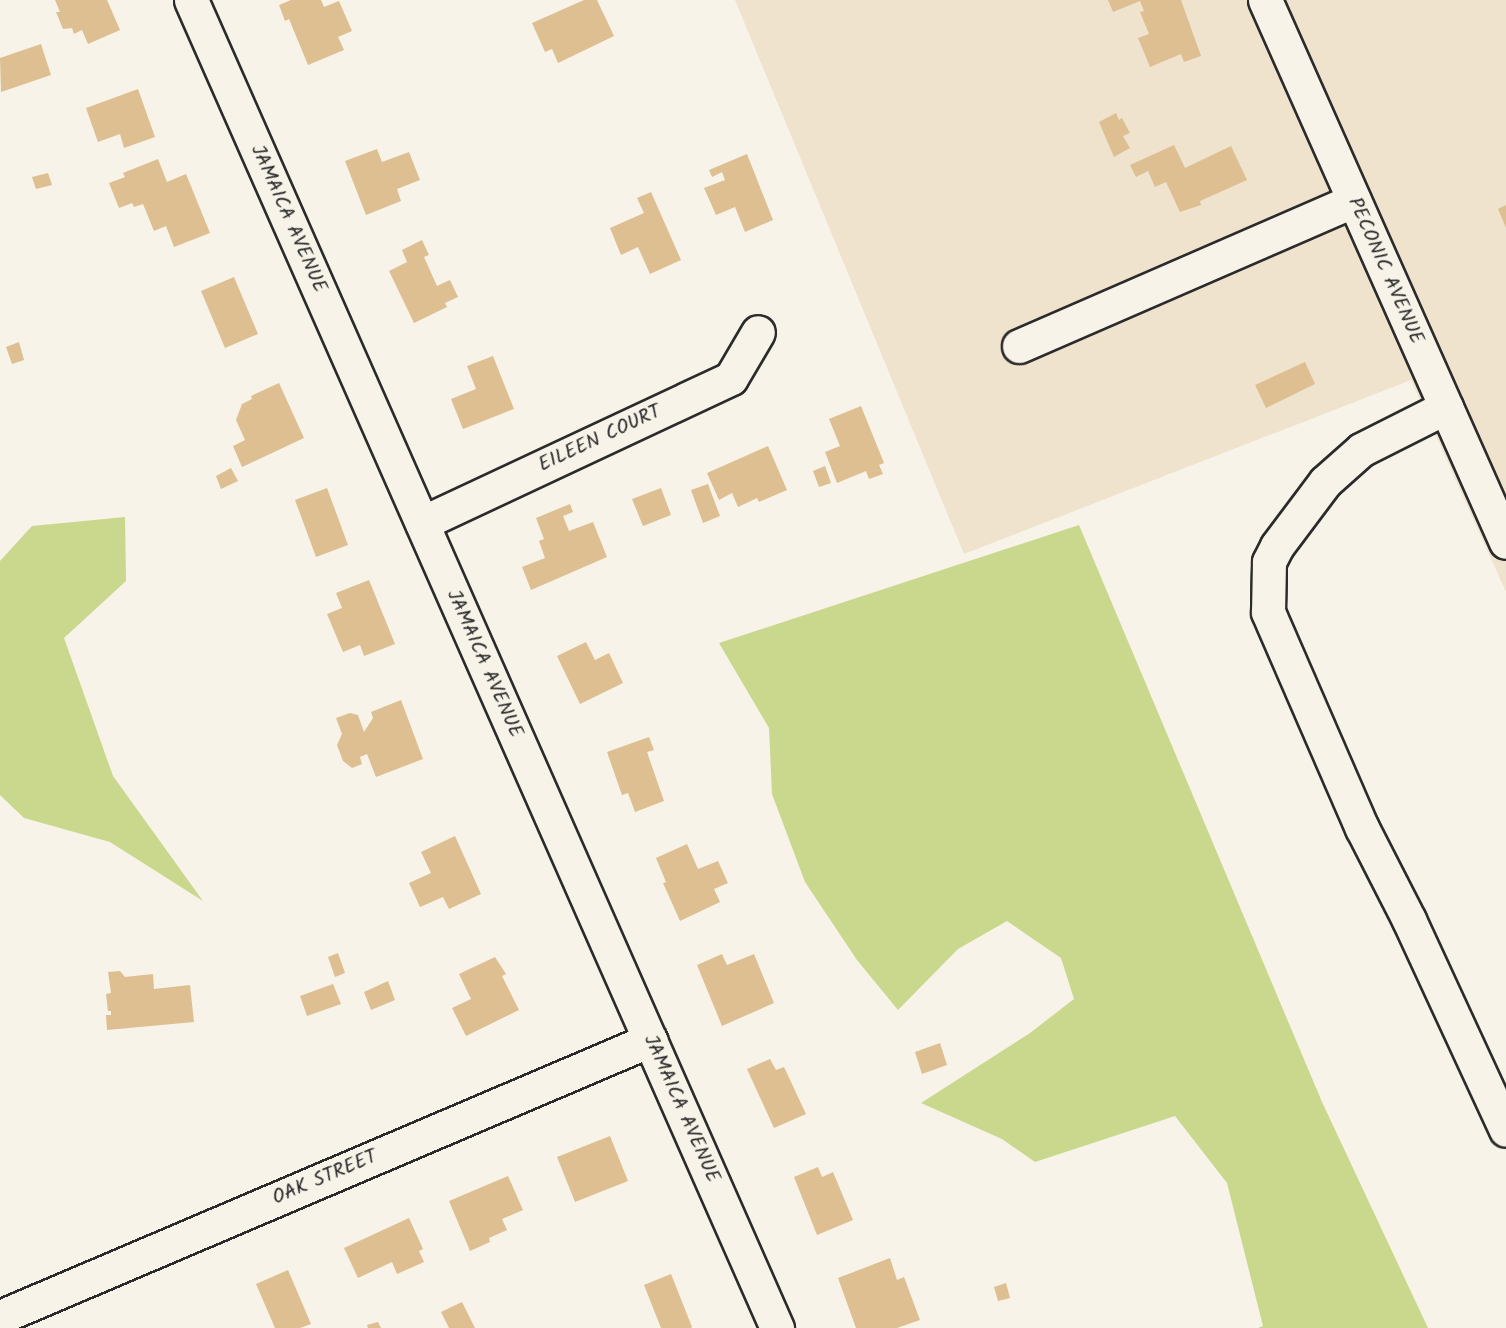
<!DOCTYPE html>
<style>
body{margin:0}
#map{position:relative;width:1506px;height:1328px;overflow:hidden;background:#f7f3e8;font-family:Kalam,sans-serif}
div>[style]{position:absolute}
.built>*{inset:0;background:#efe3ce}
.green>*{inset:0;background:#c9d88c}
.building>*{inset:0;background:#ddbf91}
.roads{filter:drop-shadow(2px 0 #2b2b2b) drop-shadow(-2px 0 #2b2b2b) drop-shadow(0 2px #2b2b2b) drop-shadow(0 -2px #2b2b2b)}
.minor>*{height:33px;margin:-16.5px;padding:0 16.5px;transform-origin:16.5px;border-radius:16.5px;background:#f7f3e8}
span{translate:-50% -50%;white-space:nowrap;text-align:center;line-height:1.15;-webkit-text-stroke:5px #f7f3e8;paint-order:stroke}
.street-label{font-size:20px;color:#2b2b2b}
</style>
<div id="map">
<div class="built">
<div style="clip-path:polygon(735px 0,1506px 0,1506px 592px,1411px 380px,964px 554px)"></div>
</div>
<div class="green">
<div style="clip-path:polygon(125px 517px,126px 581px,64px 638px,113px 776px,203px 901px,110px 842px,24px 818px,0 795px,0 561px,32px 526px)"></div>
<div style="clip-path:polygon(1079px 525px,1322px 1102px,1428px 1328px,1258px 1328px,1263px 1326px,1227px 1183px,1175px 1116px,1035px 1162px,1002px 1139px,921px 1103px,1030px 1033px,1074px 999px,1061px 958px,1007px 921px,958px 949px,898px 1010px,857px 960px,805px 882px,772px 794px,769px 728px,719px 643px)"></div>
</div>
<div class="building">
<div style="clip-path:polygon(55px 0,107px 0,120px 30px,88px 44px,82px 30px,74px 34px,72px 28px,63px 29px,56px 12px,60px 12px)"></div>
<div style="clip-path:polygon(291px 0,321px 0,324px 7px,339px 1px,352px 31px,338px 37px,344px 50px,308px 65px,289px 19px,285px 21px,279px 5px)"></div>
<div style="clip-path:polygon(584px 0,597px 0,614px 36px,558px 63px,552px 49px,545px 52px,532px 23px)"></div>
<div style="clip-path:polygon(1108px 0,1181px 0,1201px 56px,1184px 62px,1181px 54px,1150px 67px,1138px 38px,1149px 34px,1140px 12px,1144px 11px,1140px 1px,1113px 12px)"></div>
<div style="clip-path:polygon(41px 44px,51px 75px,1px 92px,0 58px)"></div>
<div style="clip-path:polygon(138px 89px,155px 137px,124px 148px,120px 134px,98px 142px,86px 108px)"></div>
<div style="clip-path:polygon(1116px 113px,1119px 120px,1122px 118px,1130px 133px,1123px 136px,1130px 148px,1114px 157px,1099px 122px)"></div>
<div style="clip-path:polygon(1174px 145px,1185px 168px,1231px 146px,1247px 180px,1200px 201px,1201px 205px,1180px 212px,1166px 182px,1155px 187px,1148px 171px,1136px 177px,1130px 165px)"></div>
<div style="clip-path:polygon(377px 149px,382px 162px,409px 152px,420px 180px,397px 189px,401px 201px,366px 215px,345px 161px)"></div>
<div style="clip-path:polygon(747px 154px,773px 220px,745px 232px,735px 207px,716px 215px,704px 188px,725px 180px,722px 172px,712px 177px,709px 170px)"></div>
<div style="clip-path:polygon(158px 159px,167px 182px,186px 174px,210px 233px,174px 247px,166px 226px,154px 231px,143px 204px,134px 207px,132px 203px,119px 208px,109px 183px,125px 177px,123px 173px)"></div>
<div style="clip-path:polygon(48px 173px,52px 185px,36px 189px,32px 177px)"></div>
<div style="clip-path:polygon(651px 192px,681px 260px,650px 274px,638px 247px,621px 255px,610px 228px,644px 213px,637px 198px)"></div>
<div style="clip-path:polygon(1506px 205px,1506px 228px,1498px 209px)"></div>
<div style="clip-path:polygon(422px 240px,429px 255px,424px 257px,437px 286px,450px 280px,458px 297px,445px 303px,447px 307px,414px 323px,389px 271px,407px 262px,402px 250px)"></div>
<div style="clip-path:polygon(234px 277px,258px 334px,225px 348px,201px 291px)"></div>
<div style="clip-path:polygon(19px 342px,24px 360px,12px 364px,6px 347px)"></div>
<div style="clip-path:polygon(493px 356px,514px 409px,463px 429px,451px 399px,476px 389px,467px 366px)"></div>
<div style="clip-path:polygon(1305px 362px,1315px 384px,1266px 408px,1255px 385px)"></div>
<div style="clip-path:polygon(279px 383px,304px 438px,242px 467px,233px 446px,245px 440px,236px 420px,242px 404px,252px 399px,251px 396px)"></div>
<div style="clip-path:polygon(861px 406px,884px 463px,879px 465px,883px 474px,869px 479px,866px 471px,837px 483px,825px 452px,840px 446px,829px 419px)"></div>
<div style="clip-path:polygon(768px 446px,787px 490px,759px 502px,757px 498px,738px 507px,732px 493px,719px 500px,707px 473px)"></div>
<div style="clip-path:polygon(825px 466px,831px 483px,819px 487px,813px 471px)"></div>
<div style="clip-path:polygon(231px 468px,238px 481px,221px 489px,216px 476px)"></div>
<div style="clip-path:polygon(708px 484px,720px 516px,703px 523px,691px 490px)"></div>
<div style="clip-path:polygon(327px 488px,348px 545px,316px 557px,295px 500px)"></div>
<div style="clip-path:polygon(661px 488px,671px 515px,643px 526px,632px 499px)"></div>
<div style="clip-path:polygon(570px 504px,573px 512px,563px 516px,569px 531px,593px 522px,607px 557px,531px 590px,522px 567px,545px 558px,539px 541px,544px 539px,536px 518px)"></div>
<div style="clip-path:polygon(369px 580px,395px 644px,364px 656px,360px 645px,343px 652px,327px 614px,342px 608px,336px 593px)"></div>
<div style="clip-path:polygon(586px 642px,595px 660px,609px 653px,623px 683px,580px 704px,557px 656px)"></div>
<div style="clip-path:polygon(401px 700px,423px 759px,376px 777px,367px 754px,360px 757px,362px 764px,352px 768px,343px 761px,337px 745px,342px 734px,336px 718px,350px 713px,358px 715px,364px 732px,373px 718px,371px 712px)"></div>
<div style="clip-path:polygon(649px 737px,654px 750px,647px 752px,664px 801px,635px 812px,628px 793px,622px 795px,607px 752px)"></div>
<div style="clip-path:polygon(455px 836px,481px 894px,449px 909px,443px 897px,420px 907px,409px 883px,431px 873px,421px 852px)"></div>
<div style="clip-path:polygon(687px 844px,698px 869px,718px 861px,728px 883px,714px 889px,720px 902px,680px 921px,663px 883px,666px 882px,656px 858px)"></div>
<div style="clip-path:polygon(338px 953px,345px 973px,335px 977px,328px 957px)"></div>
<div style="clip-path:polygon(722px 954px,727px 965px,754px 954px,774px 1003px,722px 1026px,697px 965px)"></div>
<div style="clip-path:polygon(495px 957px,506px 974px,502px 976px,519px 1010px,466px 1036px,452px 1008px,471px 999px,459px 974px)"></div>
<div style="clip-path:polygon(120px 971px,125px 977px,153px 974px,154px 989px,190px 985px,194px 1022px,107px 1030px,106px 1015px,111px 1015px,111px 1011px,108px 1011px,106px 994px,111px 993px,108px 972px)"></div>
<div style="clip-path:polygon(388px 981px,395px 1000px,371px 1010px,364px 992px)"></div>
<div style="clip-path:polygon(333px 984px,341px 1004px,307px 1016px,300px 996px)"></div>
<div style="clip-path:polygon(940px 1043px,947px 1065px,922px 1074px,915px 1052px)"></div>
<div style="clip-path:polygon(770px 1059px,776px 1070px,784px 1067px,806px 1114px,774px 1128px,747px 1069px)"></div>
<div style="clip-path:polygon(610px 1136px,628px 1181px,575px 1202px,557px 1157px)"></div>
<div style="clip-path:polygon(818px 1167px,822px 1177px,833px 1172px,853px 1220px,817px 1235px,794px 1177px)"></div>
<div style="clip-path:polygon(508px 1176px,523px 1210px,502px 1219px,507px 1230px,489px 1238px,490px 1242px,470px 1251px,449px 1201px)"></div>
<div style="clip-path:polygon(409px 1218px,423px 1249px,419px 1251px,424px 1262px,397px 1274px,392px 1262px,358px 1278px,344px 1248px)"></div>
<div style="clip-path:polygon(890px 1258px,897px 1280px,904px 1277px,920px 1320px,897px 1328px,856px 1328px,838px 1278px)"></div>
<div style="clip-path:polygon(288px 1270px,311px 1324px,300px 1328px,275px 1328px,256px 1284px)"></div>
<div style="clip-path:polygon(671px 1274px,692px 1327px,691px 1328px,661px 1328px,644px 1285px)"></div>
<div style="clip-path:polygon(1006px 1283px,1010px 1298px,998px 1301px,994px 1287px)"></div>
<div style="clip-path:polygon(462px 1302px,475px 1328px,449px 1328px,441px 1312px)"></div>
<div style="clip-path:polygon(378px 1322px,381px 1328px,368px 1328px,367px 1325px)"></div>
</div>
<div class="roads">
<div class="minor">
<div style="left:191px;top:0;width:1452px;rotate:66.19deg"></div>
<div style="left:1265px;top:0;width:593px;rotate:66.03deg"></div>
<div style="left:1019px;top:346px;width:365px;rotate:-23.5deg"></div>
<div style="left:1446px;top:407px;width:95px;rotate:153.2deg"></div>
<div style="left:1361px;top:450px;width:48px;rotate:138.4deg"></div>
<div style="left:1325px;top:482px;width:80px;rotate:126.9deg"></div>
<div style="left:1277px;top:546px;width:18px;rotate:117deg"></div>
<div style="left:1269px;top:562px;width:50px;rotate:91.1deg"></div>
<div style="left:1268px;top:612px;width:236px;rotate:66.5deg"></div>
<div style="left:1362px;top:828px;width:103px;rotate:62.9deg"></div>
<div style="left:1409px;top:920px;width:231px;rotate:65.2deg"></div>
<div style="left:422px;top:523px;width:341px;rotate:-25.1deg"></div>
<div style="left:731px;top:378px;width:53px;rotate:-59.6deg"></div>
<div style="left:0;top:1317px;width:707px;rotate:-23.08deg"></div>
</div>
</div>
<div class="street-label">
<span style="left:288px;top:219px;rotate:66deg">JAMAICA AVENUE</span>
<span style="left:1385px;top:271px;rotate:66deg">PECONIC AVENUE</span>
<span style="left:600px;top:439px;rotate:-25deg">EILEEN COURT</span>
<span style="left:484px;top:664px;rotate:66deg">JAMAICA AVENUE</span>
<span style="left:681px;top:1109px;rotate:66deg">JAMAICA AVENUE</span>
<span style="left:325px;top:1178px;rotate:-23deg">OAK STREET</span>
</div>
</div>
